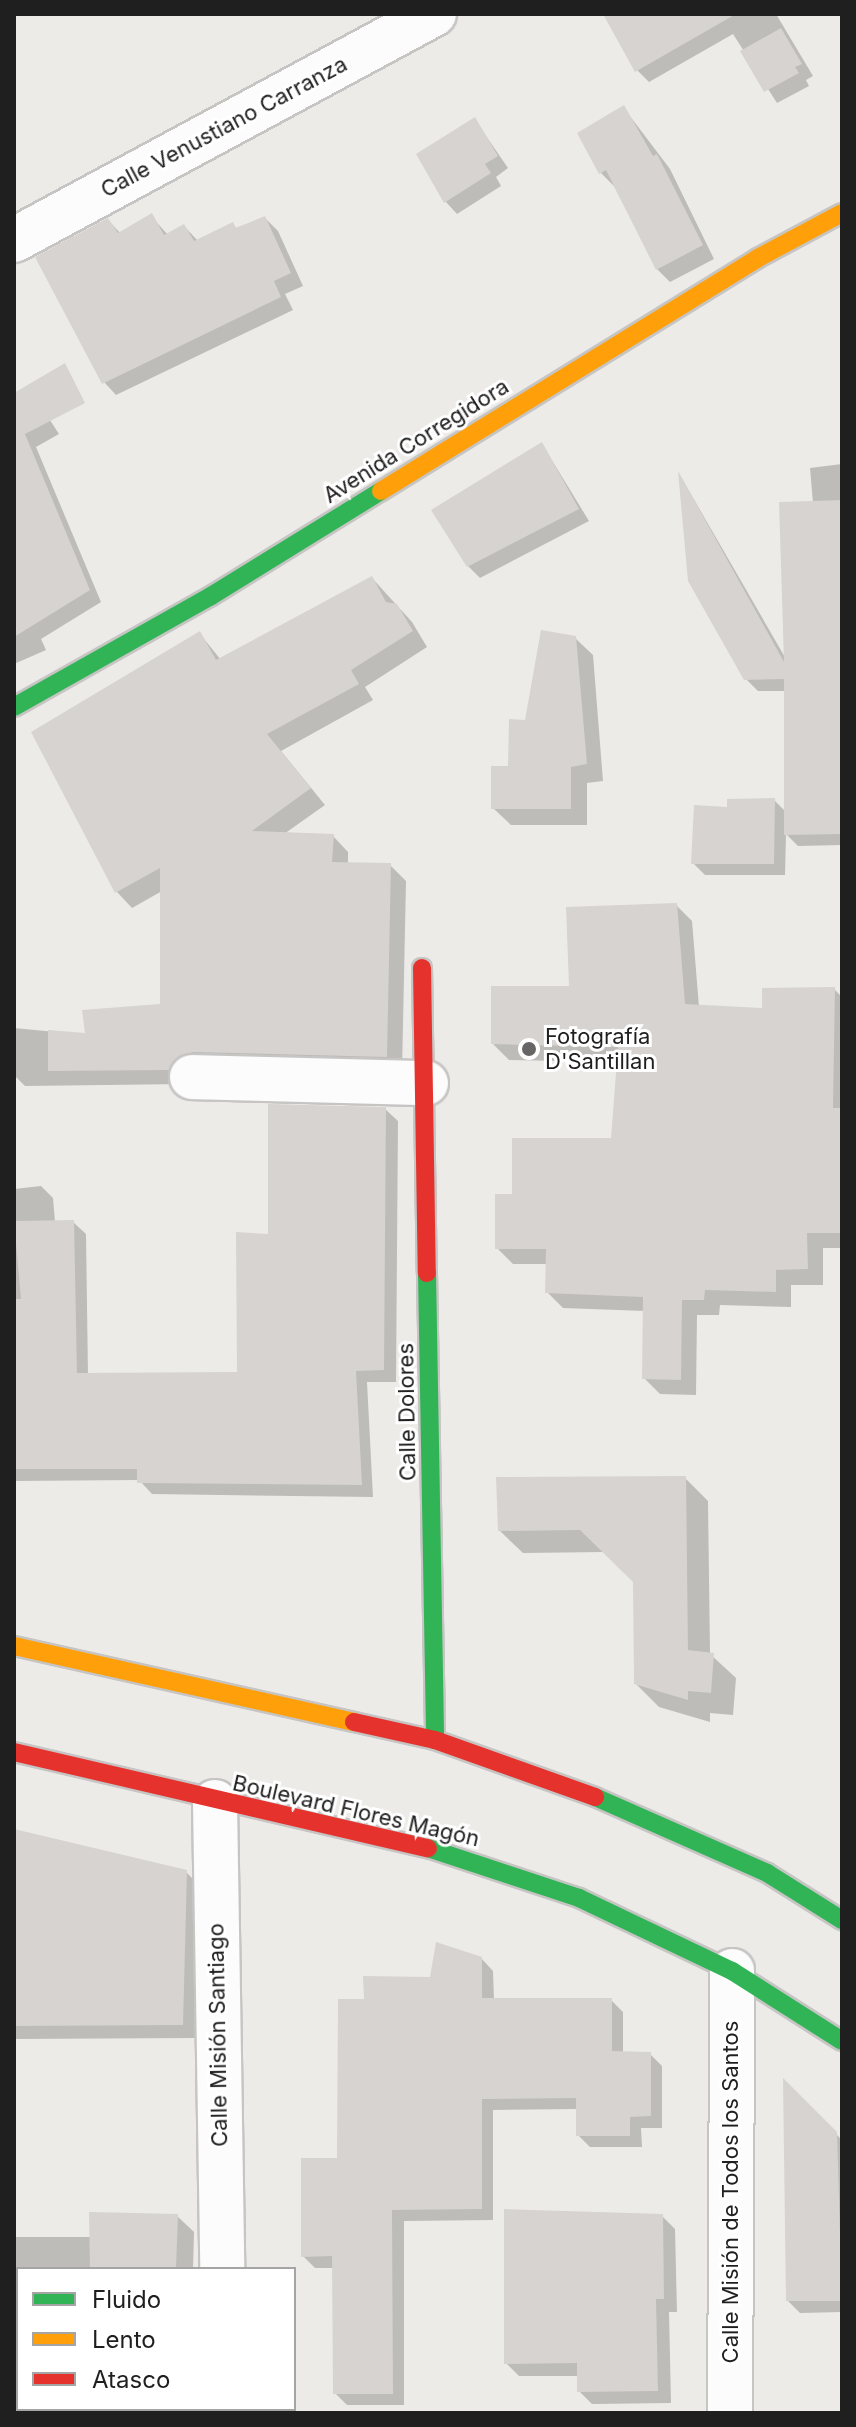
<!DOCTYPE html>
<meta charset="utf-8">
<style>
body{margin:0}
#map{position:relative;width:856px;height:2427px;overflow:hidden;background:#edebe8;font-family:Inter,sans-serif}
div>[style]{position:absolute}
.shadow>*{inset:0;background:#0003}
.building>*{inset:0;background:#d6d3d0}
.roads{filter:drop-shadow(2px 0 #c6c5c4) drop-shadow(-2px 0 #c6c5c4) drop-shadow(0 2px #c6c5c4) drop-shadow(0 -2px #c6c5c4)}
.street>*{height:44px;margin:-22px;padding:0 22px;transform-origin:22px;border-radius:22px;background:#fcfcfc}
.fast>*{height:18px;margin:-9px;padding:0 9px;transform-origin:9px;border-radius:9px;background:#30b455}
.slow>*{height:18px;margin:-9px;padding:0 9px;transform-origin:9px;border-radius:9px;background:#ff9f0a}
.jam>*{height:18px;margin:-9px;padding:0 9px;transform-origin:9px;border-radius:9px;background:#e5322d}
.dots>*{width:22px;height:22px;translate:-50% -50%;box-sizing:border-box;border:4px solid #fff;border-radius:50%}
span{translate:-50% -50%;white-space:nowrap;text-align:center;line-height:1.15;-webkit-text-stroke:6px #fff;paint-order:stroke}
.street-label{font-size:22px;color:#1f1f1f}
.poi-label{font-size:22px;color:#1f1f1f}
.left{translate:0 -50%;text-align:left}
.frame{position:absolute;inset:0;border:16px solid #1f1f1f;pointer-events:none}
.legend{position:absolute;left:16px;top:2267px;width:280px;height:144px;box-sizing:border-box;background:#fff;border:2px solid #a5a5a5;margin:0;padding:10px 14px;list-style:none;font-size:24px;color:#1f1f1f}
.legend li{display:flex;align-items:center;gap:16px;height:40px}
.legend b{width:40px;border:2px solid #a5a5a5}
</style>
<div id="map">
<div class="shadow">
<div style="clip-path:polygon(611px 14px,776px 14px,813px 76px,806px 80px,809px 86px,777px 103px,733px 34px,649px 82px,637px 70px)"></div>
<div style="clip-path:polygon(623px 107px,670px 169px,714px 259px,670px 282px,657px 269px,614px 186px,601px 173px)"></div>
<div style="clip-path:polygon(475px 120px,508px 168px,496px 177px,501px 186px,457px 214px,446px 202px)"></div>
<div style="clip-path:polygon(151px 216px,168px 235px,184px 226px,198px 241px,265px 218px,278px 231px,303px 286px,285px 294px,293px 310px,116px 395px,104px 382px,108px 220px,121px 234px)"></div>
<div style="clip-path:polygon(14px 395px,37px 400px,59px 434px,36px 447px,101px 602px,41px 639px,46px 650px,14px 664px)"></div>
<div style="clip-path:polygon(542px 444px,589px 521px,480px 578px,468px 566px)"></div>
<div style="clip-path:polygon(842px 464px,842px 845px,798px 846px,786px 834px,785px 875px,705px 875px,693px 863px,729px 809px,774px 800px,786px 812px,786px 691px,758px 691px,746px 679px,681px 477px,786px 659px,813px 503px,810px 468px)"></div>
<div style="clip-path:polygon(372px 578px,412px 622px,427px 647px,365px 687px,373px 700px,281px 751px,325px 805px,284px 834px,333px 836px,348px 852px,348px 865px,390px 865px,406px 881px,402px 1072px,185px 1084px,25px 1086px,14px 1075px,14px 1028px,87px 1035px,162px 1005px,162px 891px,132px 908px,117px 892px,200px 634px,221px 660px)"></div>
<div style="clip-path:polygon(575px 638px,593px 655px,603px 781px,587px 783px,587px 825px,511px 825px,493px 808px,527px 722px)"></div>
<div style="clip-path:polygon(676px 905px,692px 921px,699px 1007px,764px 1010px,834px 989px,842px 997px,842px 1248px,823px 1248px,823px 1285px,791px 1285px,791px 1307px,720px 1305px,719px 1315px,697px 1315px,696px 1395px,660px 1394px,644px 1378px,645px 1311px,563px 1308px,547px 1292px,547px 1264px,513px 1264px,497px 1248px,514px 1196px,613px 1140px,619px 1062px,509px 1060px,493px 1044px)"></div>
<div style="clip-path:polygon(385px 1109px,398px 1121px,396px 1382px,367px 1382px,373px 1497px,152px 1494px,139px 1480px,14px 1481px,14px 1189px,41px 1186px,53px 1198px,55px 1222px,73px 1222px,86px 1234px,88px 1375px,239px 1374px,270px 1236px)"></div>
<div style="clip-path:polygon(685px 1478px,708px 1501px,710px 1654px,736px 1678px,733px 1715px,710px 1713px,710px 1722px,659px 1707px,636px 1684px,635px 1582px,604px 1552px,523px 1553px,500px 1531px)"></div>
<div style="clip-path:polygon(14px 1833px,186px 1872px,200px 1886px,196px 2038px,14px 2039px)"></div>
<div style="clip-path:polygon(481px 1958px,493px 1971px,494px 2000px,611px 2000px,623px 2012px,623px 2053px,650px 2054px,662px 2066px,662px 2128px,641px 2128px,642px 2147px,590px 2147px,578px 2135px,578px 2109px,493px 2110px,493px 2220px,404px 2221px,404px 2405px,347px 2405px,335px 2393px,334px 2268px,315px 2268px,303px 2256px,339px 2160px,366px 2001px)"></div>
<div style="clip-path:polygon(785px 2083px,842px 2140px,842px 2312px,800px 2313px,788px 2301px)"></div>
<div style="clip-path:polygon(177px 2216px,194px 2232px,193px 2269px,18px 2269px,14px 2385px,14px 2237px,91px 2237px)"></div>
<div style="clip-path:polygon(662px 2216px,675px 2229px,677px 2312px,669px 2312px,671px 2403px,592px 2404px,579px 2391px,579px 2376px,519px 2376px,506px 2363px)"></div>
</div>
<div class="building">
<div style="clip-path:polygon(603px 14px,736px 14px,635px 72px)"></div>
<div style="clip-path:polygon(781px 28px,802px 64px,795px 67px,799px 73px,764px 92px,740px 51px)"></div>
<div style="clip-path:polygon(624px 105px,653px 156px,657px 154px,703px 245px,656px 270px,606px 170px,599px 174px,577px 133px)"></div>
<div style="clip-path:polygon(475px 117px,498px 156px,485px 164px,491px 173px,444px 203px,416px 154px)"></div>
<div style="clip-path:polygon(152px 213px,164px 235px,184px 224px,194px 241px,233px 222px,236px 228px,265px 216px,291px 273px,274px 281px,281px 297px,102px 384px,35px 257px,108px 218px,118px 233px)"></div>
<div style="clip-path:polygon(65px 363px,85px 403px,25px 434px,90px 590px,14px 637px,14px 393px)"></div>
<div style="clip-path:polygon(542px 442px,579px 509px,467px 567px,431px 510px)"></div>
<div style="clip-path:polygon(678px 471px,784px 662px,779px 502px,842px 500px,842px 834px,784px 835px,784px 679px,744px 680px,688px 581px)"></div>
<div style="clip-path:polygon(372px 576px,386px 602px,397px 604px,413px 631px,351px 670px,359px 684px,267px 734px,311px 788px,252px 831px,334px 834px,332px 862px,391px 863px,387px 1057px,193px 1052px,179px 1056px,169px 1070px,48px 1071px,48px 1030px,85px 1033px,82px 1010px,160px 1004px,160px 868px,115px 893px,31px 732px,200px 631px,216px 660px)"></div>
<div style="clip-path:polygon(541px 630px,576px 636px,587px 764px,571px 767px,571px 809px,491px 809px,491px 766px,508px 766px,509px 719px,525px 720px)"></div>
<div style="clip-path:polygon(775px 798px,774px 864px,691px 864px,694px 805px,727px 807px,727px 799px)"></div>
<div style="clip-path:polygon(677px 903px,685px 1004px,762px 1008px,762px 988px,835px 987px,833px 1108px,842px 1108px,840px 1233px,807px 1233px,808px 1269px,776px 1270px,776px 1292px,705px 1290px,704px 1300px,682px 1300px,681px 1380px,642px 1379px,643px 1297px,545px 1293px,546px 1249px,495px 1249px,495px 1194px,512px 1194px,512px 1138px,611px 1138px,618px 1047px,491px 1044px,491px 986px,569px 986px,566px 907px)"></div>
<div style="clip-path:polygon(268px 1104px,386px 1107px,384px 1370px,356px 1371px,362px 1485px,137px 1483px,137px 1469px,14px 1469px,14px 1299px,21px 1299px,14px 1221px,74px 1220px,77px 1373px,237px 1372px,236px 1232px,268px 1234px)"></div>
<div style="clip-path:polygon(686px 1476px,688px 1650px,714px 1653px,711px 1693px,688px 1691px,688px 1700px,634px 1684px,633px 1582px,580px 1530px,498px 1531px,496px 1477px)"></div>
<div style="clip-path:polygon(14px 1829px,187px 1870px,183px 2025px,14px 2026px)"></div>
<div style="clip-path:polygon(436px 1942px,482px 1957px,482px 1998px,612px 1998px,612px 2051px,651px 2052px,651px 2116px,630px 2117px,630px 2136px,576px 2136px,576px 2098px,482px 2099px,482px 2209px,392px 2210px,393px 2394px,333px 2394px,332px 2256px,301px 2257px,301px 2158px,337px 2158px,338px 1999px,364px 1999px,363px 1976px,430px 1977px)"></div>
<div style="clip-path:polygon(783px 2078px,837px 2132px,842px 2301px,786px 2301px)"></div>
<div style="clip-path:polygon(504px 2209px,663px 2214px,664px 2299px,656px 2299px,658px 2391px,577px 2392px,577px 2363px,504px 2364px)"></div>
<div style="clip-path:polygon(89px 2212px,178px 2214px,176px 2269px,90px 2269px)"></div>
</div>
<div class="roads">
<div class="street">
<div style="left:14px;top:240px;width:477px;rotate:-28.3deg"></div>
<div style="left:192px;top:1077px;width:234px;rotate:1.5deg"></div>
<div style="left:215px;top:1802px;width:467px;rotate:89.1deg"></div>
<div style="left:225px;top:2409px;width:4px;rotate:90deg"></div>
<div style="left:730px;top:2413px;width:442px;rotate:-89.7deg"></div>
</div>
<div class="fast">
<div style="left:14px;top:707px;width:226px;rotate:-29.4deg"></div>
<div style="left:211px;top:596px;width:200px;rotate:-31.7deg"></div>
<div style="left:427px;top:1273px;width:467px;rotate:89deg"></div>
<div style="left:595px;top:1797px;width:188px;rotate:23.8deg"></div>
<div style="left:767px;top:1873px;width:89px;rotate:32.1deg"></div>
<div style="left:428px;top:1848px;width:159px;rotate:18.3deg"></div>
<div style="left:579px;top:1898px;width:170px;rotate:25.5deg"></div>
<div style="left:732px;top:1971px;width:130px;rotate:32.5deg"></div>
</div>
<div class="slow">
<div style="left:381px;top:491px;width:443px;rotate:-31.7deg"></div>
<div style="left:758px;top:258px;width:95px;rotate:-28.2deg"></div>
<div style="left:14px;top:1646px;width:348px;rotate:12.6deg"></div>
</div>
<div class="jam">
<div style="left:422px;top:968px;width:305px;rotate:89.1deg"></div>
<div style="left:354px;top:1722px;width:83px;rotate:12.5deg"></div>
<div style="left:435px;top:1740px;width:170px;rotate:19.6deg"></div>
<div style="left:14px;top:1752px;width:425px;rotate:13.1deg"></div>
</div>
</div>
<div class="dots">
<div style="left:529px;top:1049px;background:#676665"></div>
</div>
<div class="street-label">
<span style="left:224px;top:127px;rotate:-28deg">Calle Venustiano Carranza</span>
<span style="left:416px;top:441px;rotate:-32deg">Avenida Corregidora</span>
<span style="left:407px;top:1412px;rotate:-91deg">Calle Dolores</span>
<span style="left:356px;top:1811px;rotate:13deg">Boulevard Flores Magón</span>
<span style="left:218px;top:2035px;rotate:-91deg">Calle Misión Santiago</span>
<span style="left:731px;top:2192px;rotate:-90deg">Calle Misión de Todos los Santos</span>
</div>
<div class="poi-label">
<span class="left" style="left:545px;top:1049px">Fotografía<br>D'Santillan</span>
</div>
<div class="frame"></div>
<ul class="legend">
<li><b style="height:10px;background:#30b455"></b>Fluido</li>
<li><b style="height:10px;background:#ff9f0a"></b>Lento</li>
<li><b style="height:10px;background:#e5322d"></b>Atasco</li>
</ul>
</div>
